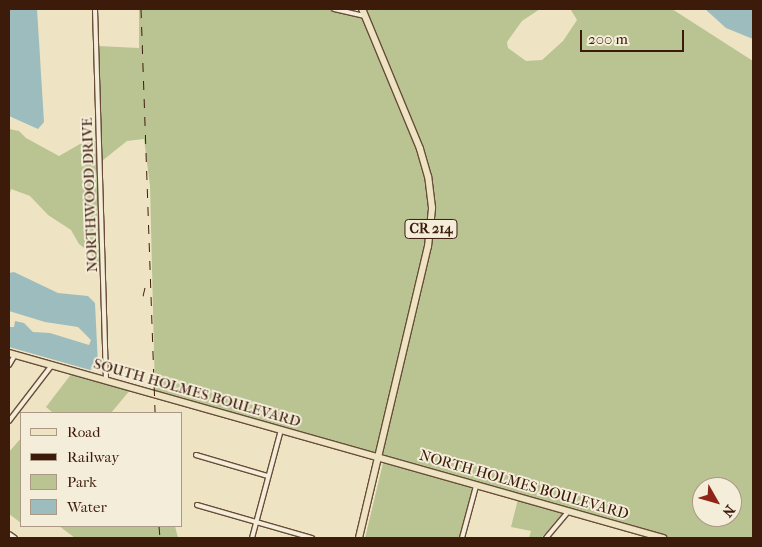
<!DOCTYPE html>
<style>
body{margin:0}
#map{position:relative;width:762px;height:547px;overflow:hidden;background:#eee4c4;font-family:"IM FELL French Canon",serif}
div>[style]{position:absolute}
.green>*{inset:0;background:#bac493}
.water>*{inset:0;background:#9dbcbd}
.roads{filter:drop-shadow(1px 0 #694d38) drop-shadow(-1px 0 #694d38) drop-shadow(0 1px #694d38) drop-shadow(0 -1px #694d38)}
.minor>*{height:4px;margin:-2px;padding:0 2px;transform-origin:2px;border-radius:2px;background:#f4edd9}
.primary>*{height:5.5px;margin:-2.75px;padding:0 2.75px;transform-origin:2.75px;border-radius:2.75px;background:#eee4c4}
.rail>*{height:1px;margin-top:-0.5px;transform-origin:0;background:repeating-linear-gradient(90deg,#3d1b0a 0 9px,transparent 0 18px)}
span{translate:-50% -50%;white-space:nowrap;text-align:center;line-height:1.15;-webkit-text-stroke:4px #f4edd9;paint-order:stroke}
.shield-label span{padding:1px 4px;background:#f4edd9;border:1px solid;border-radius:4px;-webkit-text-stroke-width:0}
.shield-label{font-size:14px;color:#3d1b0a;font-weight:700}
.street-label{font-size:15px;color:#3d1b0a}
.frame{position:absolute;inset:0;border:10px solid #3d1b0a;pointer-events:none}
.legend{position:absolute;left:20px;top:412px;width:162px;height:115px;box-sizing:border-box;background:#f4edd9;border:1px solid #ab9986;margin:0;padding:6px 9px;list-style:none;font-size:15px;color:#3d1b0a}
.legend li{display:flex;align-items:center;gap:10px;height:25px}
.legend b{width:25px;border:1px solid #ab9986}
.north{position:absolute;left:692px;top:477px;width:50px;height:50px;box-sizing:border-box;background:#f4edd9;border:1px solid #ab9986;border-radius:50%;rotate:128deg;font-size:14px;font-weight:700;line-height:20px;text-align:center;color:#3d1b0a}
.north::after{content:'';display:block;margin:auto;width:18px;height:22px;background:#8f2418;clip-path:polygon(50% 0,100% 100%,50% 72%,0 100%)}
.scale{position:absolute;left:580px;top:30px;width:104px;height:22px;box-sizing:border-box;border:2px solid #3d1b0a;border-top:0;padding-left:6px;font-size:15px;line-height:18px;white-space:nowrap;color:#3d1b0a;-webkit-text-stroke:4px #f4edd9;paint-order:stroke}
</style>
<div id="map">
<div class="green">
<div style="clip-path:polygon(139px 9px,325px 9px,364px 18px,409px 123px,427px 177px,430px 208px,426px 246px,378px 454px,155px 393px,150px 186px,144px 139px,127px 141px,102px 161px,98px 46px,139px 48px)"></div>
<div style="clip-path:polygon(evenodd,364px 9px,540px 9px,522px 21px,507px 42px,508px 48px,526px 61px,542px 60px,563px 41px,577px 20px,571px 10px,566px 9px,672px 9px,753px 61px,753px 538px,670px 538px,381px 455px,432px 232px,422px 149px,364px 9px,702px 487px,732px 487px,732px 517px,702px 517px,702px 487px)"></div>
<div style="clip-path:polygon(9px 129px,19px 131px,26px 138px,59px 156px,80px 144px,96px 141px,102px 266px,96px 265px,91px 253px,79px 244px,71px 230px,48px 215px,30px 196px,11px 189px,9px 197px)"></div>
<div style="clip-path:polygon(72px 373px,131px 389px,111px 413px,53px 413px,46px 407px)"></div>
<div style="clip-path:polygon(21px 438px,21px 523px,9px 514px,9px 452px)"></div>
<div style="clip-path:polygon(383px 463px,473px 488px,459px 538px,365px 538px)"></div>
<div style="clip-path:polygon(518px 499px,564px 512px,541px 538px,529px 538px,531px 531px,511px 527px)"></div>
<div style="clip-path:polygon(59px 526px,175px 526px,178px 538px,75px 538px)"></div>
</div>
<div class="water">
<div style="clip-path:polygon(9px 9px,37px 9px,44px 122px,38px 129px,9px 116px)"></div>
<div style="clip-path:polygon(705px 9px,753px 9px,753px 39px,726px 28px)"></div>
<div style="clip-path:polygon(14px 272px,58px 293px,88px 296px,95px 303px,98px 365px,95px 368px,90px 370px,9px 347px,9px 327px,14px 327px,15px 321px,24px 323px,33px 332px,50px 333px,89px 345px,91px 340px,78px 327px,45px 322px,9px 311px,9px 273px)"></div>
</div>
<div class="roads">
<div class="minor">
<div style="left:95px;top:9px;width:372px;rotate:88.3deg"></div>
<div style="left:334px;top:9px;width:32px;rotate:13deg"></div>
<div style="left:9px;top:365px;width:12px;rotate:-59deg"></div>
<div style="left:9px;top:421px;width:71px;rotate:-52.5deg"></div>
<div style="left:196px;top:455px;width:75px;rotate:16.3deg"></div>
<div style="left:197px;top:505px;width:120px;rotate:16deg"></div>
<div style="left:9px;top:534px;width:7px;rotate:34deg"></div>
<div style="left:252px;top:538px;width:112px;rotate:-75deg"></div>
<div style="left:462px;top:538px;width:54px;rotate:-74.9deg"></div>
<div style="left:546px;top:538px;width:35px;rotate:-50deg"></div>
</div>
<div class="primary">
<div style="left:9px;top:353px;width:680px;rotate:15.79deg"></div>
<div style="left:359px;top:538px;width:299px;rotate:-76.7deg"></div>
<div style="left:428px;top:247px;width:39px;rotate:-84deg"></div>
<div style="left:432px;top:208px;width:31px;rotate:-97deg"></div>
<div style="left:428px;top:177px;width:29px;rotate:-106deg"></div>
<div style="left:420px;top:149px;width:152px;rotate:-112.5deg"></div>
</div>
</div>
<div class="rail">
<div style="left:141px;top:9px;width:404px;rotate:88deg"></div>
<div style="left:143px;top:296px;width:17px;rotate:-77deg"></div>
<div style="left:159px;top:526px;width:12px;rotate:85deg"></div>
</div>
<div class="shield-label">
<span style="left:431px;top:229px">CR 214</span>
</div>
<div class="street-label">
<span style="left:90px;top:195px;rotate:-92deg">NORTHWOOD DRIVE</span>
<span style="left:197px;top:393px;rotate:16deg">SOUTH HOLMES BOULEVARD</span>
<span style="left:524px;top:485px;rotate:16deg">NORTH HOLMES BOULEVARD</span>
</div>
<div class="frame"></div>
<ul class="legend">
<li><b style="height:6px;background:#eee4c4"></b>Road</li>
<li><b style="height:6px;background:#3d1b0a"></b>Railway</li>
<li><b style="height:14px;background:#bac493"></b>Park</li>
<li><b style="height:14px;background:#9dbcbd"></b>Water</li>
</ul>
<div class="north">N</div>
<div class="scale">200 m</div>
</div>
